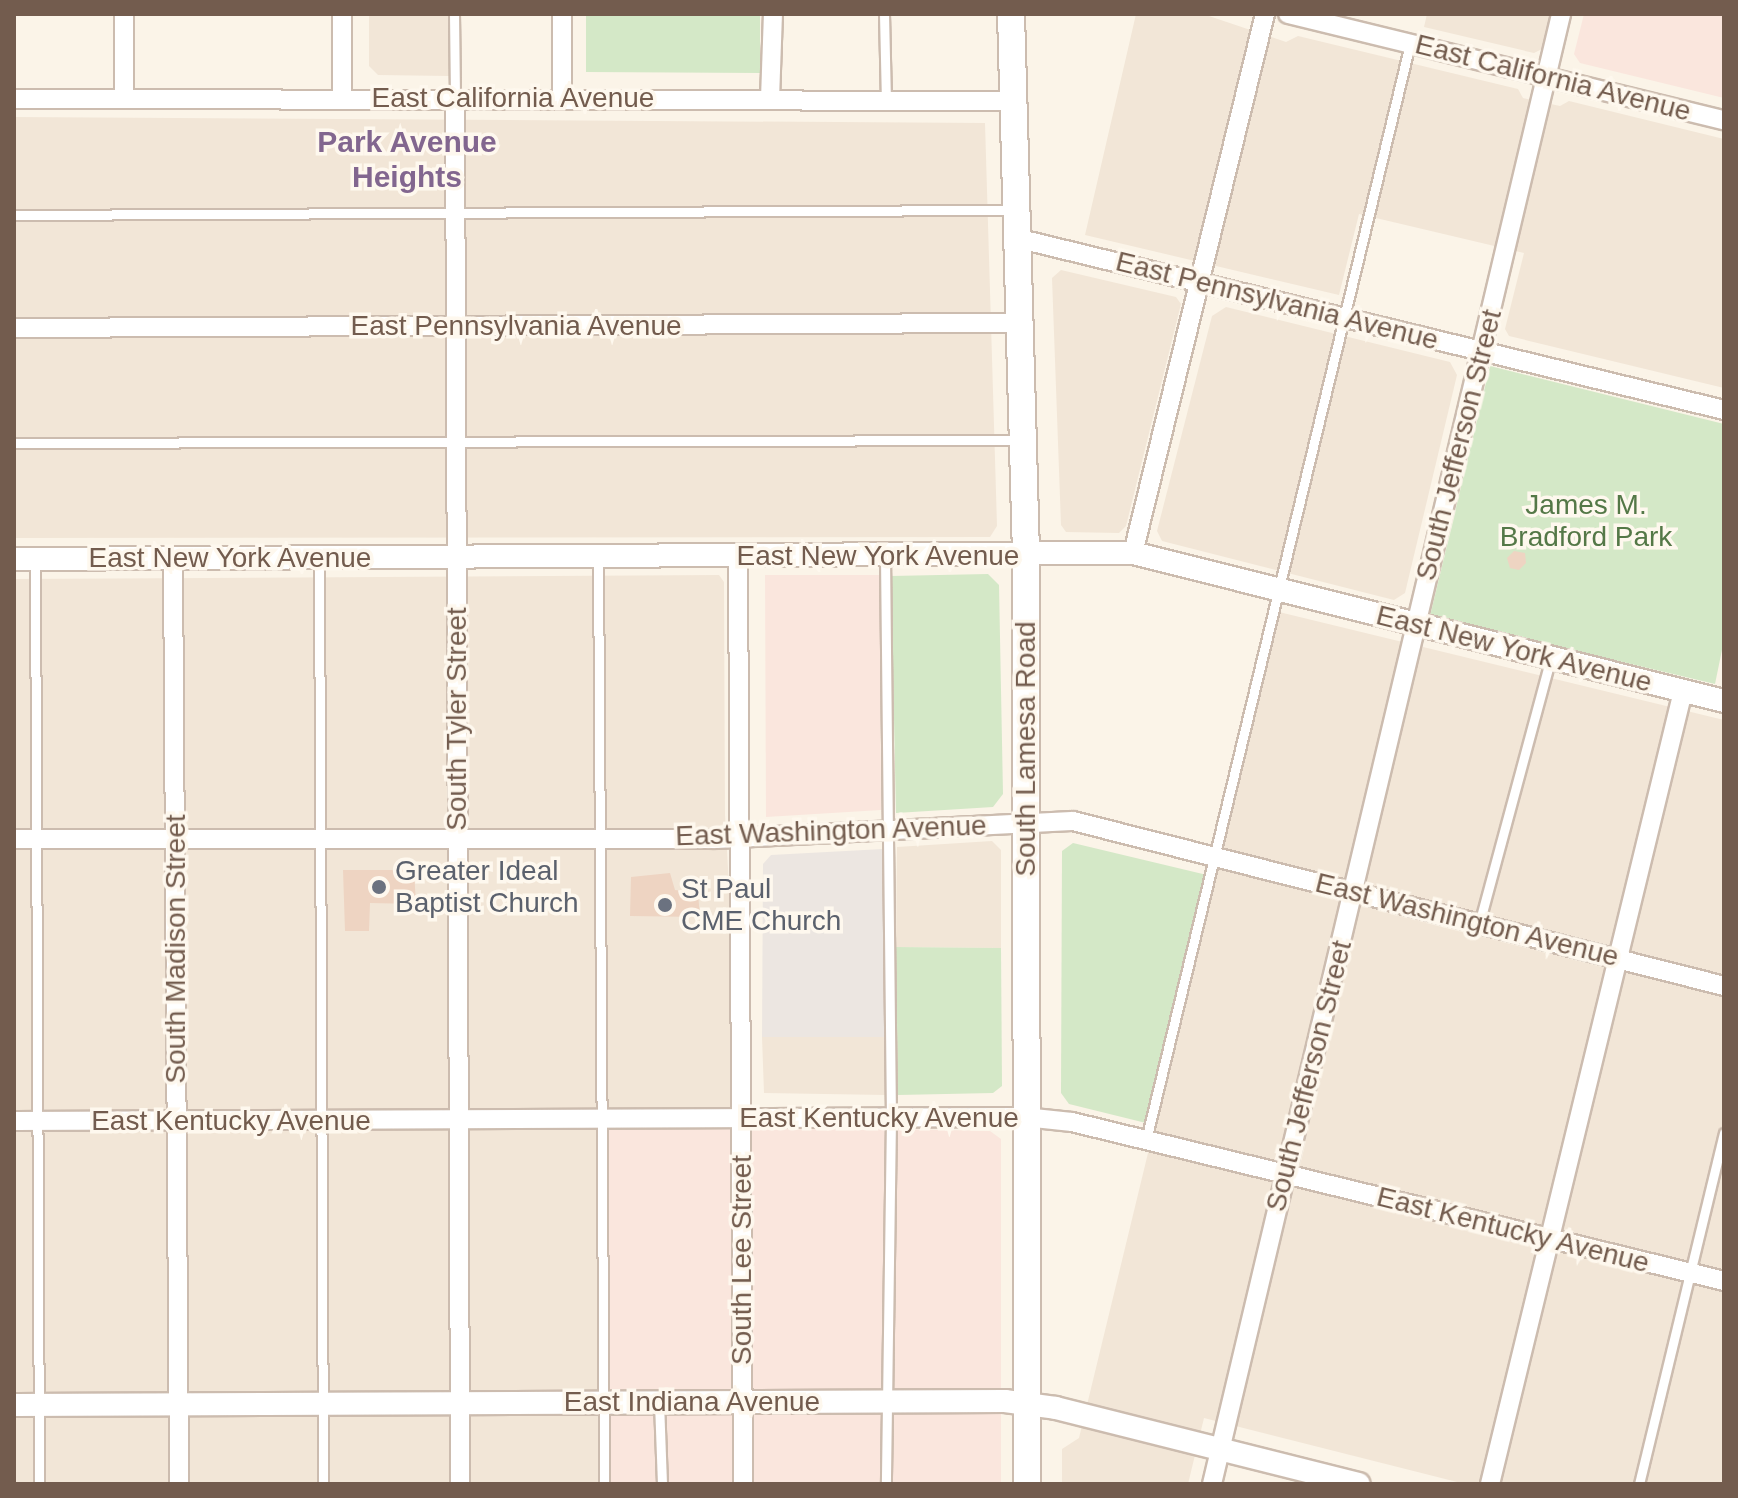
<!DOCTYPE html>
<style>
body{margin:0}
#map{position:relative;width:1738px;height:1498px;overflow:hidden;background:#fbf4e8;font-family:Arial,sans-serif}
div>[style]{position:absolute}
.residential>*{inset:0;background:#f2e6d7}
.commercial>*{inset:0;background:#fae6dd}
.industrial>*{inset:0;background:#ece6e1}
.green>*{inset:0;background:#d4e8c7}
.building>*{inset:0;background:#eed4c2}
.roads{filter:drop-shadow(2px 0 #ccbcaf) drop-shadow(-2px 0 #ccbcaf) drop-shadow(0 2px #ccbcaf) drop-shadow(0 -2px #ccbcaf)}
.service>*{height:9px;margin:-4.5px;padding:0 4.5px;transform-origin:4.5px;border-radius:4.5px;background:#fff}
.minor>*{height:18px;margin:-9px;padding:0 9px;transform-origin:9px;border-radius:9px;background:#fff}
.tertiary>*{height:22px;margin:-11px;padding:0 11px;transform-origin:11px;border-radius:11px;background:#fff}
.secondary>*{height:26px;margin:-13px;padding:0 13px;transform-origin:13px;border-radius:13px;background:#fff}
.dots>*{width:22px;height:22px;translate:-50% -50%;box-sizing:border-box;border:4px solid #fef8ee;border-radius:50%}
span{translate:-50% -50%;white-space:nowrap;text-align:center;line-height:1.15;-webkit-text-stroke:7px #fef8ee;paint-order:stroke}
.street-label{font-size:28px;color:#735c4e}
.park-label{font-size:28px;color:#547847}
.worship-label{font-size:28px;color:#5b616d}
.left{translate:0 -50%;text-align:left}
.neighbourhood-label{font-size:30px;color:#82668f;font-weight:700}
.frame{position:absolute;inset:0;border:16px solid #735c4e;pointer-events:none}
</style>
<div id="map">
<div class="residential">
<div style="clip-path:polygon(369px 14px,448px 14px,449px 76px,378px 75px,369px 66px)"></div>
<div style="clip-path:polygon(1136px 14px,1203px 14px,1286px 42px,1298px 36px,1518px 89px,1523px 98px,1560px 106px,1569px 101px,1724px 139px,1724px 388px,1509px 336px,1505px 329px,1524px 253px,1359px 214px,1339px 295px,1085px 235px)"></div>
<div style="clip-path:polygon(1427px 14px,1550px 14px,1542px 49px,1534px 53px,1424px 27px)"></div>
<div style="clip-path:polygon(14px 117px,985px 123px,997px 526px,990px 537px,14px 538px)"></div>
<div style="clip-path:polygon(1061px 270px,1176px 297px,1181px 304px,1126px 526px,1119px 533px,1066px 532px,1061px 525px,1052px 278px)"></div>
<div style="clip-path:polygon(1226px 307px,1450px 362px,1457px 375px,1405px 593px,1394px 600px,1162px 541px,1157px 531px,1212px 316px)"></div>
<div style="clip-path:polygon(719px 575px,724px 582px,725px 815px,742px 1119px,601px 1484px,14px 1484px,14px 579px)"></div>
<div style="clip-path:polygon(1279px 612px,1724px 720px,1724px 1484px,1465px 1484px,1204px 1418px,1188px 1484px,1062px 1484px,1062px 1449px,1079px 1438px)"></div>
<div style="clip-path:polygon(992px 841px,1001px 850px,1001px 948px,896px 947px,897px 847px)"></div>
<div style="clip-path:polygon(762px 1037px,885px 1037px,886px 1095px,764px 1093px)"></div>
</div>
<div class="commercial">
<div style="clip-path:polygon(1584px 14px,1724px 14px,1724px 98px,1580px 63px,1574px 54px)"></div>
<div style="clip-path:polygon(880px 575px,881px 810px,766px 817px,765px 575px)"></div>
<div style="clip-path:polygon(882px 1119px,900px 1129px,990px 1131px,1001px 1139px,1001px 1484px,601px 1484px,600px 1120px)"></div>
</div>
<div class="industrial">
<div style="clip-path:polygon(883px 849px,885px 1037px,762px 1037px,763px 864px,771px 855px)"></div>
</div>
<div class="green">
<div style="clip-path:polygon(586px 14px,760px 14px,760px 73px,586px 72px)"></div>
<div style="clip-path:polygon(1490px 366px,1724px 424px,1724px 640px,1715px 684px,1430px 616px)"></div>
<div style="clip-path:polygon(988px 574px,999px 585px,1003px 794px,993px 807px,896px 813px,891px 576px)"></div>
<div style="clip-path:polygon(1073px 843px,1207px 875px,1146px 1123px,1069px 1104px,1061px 1093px,1062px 851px)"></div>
<div style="clip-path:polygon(896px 947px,1001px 948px,1002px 1086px,993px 1093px,898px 1095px)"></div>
</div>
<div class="building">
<div style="clip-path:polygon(1514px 551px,1525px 553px,1526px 563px,1519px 570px,1510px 568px,1507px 558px)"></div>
<div style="clip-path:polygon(343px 870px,414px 870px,416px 904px,370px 903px,369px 931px,345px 931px)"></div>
<div style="clip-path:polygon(670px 873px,675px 890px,698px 893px,700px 917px,630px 916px,631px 877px)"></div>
</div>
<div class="roads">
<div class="service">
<div style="left:454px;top:14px;width:84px;rotate:89.3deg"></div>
<div style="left:884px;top:14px;width:86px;rotate:88.7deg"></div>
<div style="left:14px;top:215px;width:1001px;rotate:-0.29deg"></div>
<div style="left:14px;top:443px;width:1005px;rotate:-0.17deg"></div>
<div style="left:885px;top:556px;width:562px;rotate:89.39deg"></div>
<div style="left:891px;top:1118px;width:366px;rotate:90.8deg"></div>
<div style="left:598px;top:557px;width:927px;rotate:89.63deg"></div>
<div style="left:35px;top:559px;width:925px;rotate:89.75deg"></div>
<div style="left:319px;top:559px;width:925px;rotate:89.75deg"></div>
<div style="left:1479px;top:924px;width:276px;rotate:-74.9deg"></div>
<div style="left:1146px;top:1140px;width:1127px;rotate:-76.46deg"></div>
<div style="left:659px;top:1402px;width:82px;rotate:87.9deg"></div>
<div style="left:1639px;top:1484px;width:361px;rotate:-76.4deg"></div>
</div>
<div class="minor">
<div style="left:124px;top:14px;width:85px;rotate:90deg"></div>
<div style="left:342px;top:14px;width:84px;rotate:90deg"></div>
<div style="left:562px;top:14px;width:84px;rotate:90deg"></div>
<div style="left:1288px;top:14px;width:449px;rotate:13.7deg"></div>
<div style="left:455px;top:98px;width:1386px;rotate:89.79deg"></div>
<div style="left:14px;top:99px;width:999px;rotate:0.11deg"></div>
<div style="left:770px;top:99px;width:85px;rotate:-88deg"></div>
<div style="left:1016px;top:238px;width:729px;rotate:13.65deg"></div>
<div style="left:14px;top:328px;width:1005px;rotate:-0.29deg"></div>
<div style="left:1133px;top:553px;width:555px;rotate:-76.24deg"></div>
<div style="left:738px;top:556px;width:928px;rotate:89.69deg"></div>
<div style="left:173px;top:558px;width:926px;rotate:89.63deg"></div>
<div style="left:14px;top:839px;width:701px"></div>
<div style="left:715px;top:839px;width:358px;rotate:-2.9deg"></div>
<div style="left:1073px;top:821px;width:672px;rotate:14.22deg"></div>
<div style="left:14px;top:1121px;width:1010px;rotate:-0.23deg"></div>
<div style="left:1024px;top:1117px;width:48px;rotate:5.9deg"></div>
<div style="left:1072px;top:1122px;width:671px;rotate:13.7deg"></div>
<div style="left:1212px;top:1484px;width:1511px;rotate:-76.64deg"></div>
<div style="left:1490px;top:1484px;width:816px;rotate:-76.32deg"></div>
</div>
<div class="tertiary">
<div style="left:14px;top:559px;width:1119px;rotate:-0.31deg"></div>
<div style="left:1133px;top:553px;width:609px;rotate:14.06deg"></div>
<div style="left:14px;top:1405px;width:991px;rotate:-0.23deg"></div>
<div style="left:1005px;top:1401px;width:51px;rotate:7.8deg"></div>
<div style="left:1056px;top:1408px;width:312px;rotate:14.1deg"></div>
</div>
<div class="secondary">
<div style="left:1011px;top:14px;width:541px;rotate:88.41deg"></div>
<div style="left:1026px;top:555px;width:929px;rotate:89.94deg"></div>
</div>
</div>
<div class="dots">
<div style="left:379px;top:887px;background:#6b7280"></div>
<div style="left:665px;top:905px;background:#6b7280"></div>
</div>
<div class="street-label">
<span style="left:1553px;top:78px;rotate:14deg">East California Avenue</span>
<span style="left:513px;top:98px">East California Avenue</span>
<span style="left:1277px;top:301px;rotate:14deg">East Pennsylvania Avenue</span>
<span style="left:516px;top:326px">East Pennsylvania Avenue</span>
<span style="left:1459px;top:445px;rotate:-76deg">South Jefferson Street</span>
<span style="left:878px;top:556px">East New York Avenue</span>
<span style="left:230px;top:558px">East New York Avenue</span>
<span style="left:1514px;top:649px;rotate:14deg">East New York Avenue</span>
<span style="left:457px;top:719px;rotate:-90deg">South Tyler Street</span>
<span style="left:1026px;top:749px;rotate:-90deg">South Lamesa Road</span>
<span style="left:831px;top:831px;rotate:-2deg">East Washington Avenue</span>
<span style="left:1467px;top:920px;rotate:14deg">East Washington Avenue</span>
<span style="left:176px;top:949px;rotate:-90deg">South Madison Street</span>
<span style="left:1309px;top:1076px;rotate:-76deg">South Jefferson Street</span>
<span style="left:879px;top:1118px">East Kentucky Avenue</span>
<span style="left:231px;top:1121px">East Kentucky Avenue</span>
<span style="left:1513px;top:1230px;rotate:14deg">East Kentucky Avenue</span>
<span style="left:742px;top:1260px;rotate:-90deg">South Lee Street</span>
<span style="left:692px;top:1402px">East Indiana Avenue</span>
</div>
<div class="park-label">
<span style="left:1586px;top:521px">James M.<br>Bradford Park</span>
</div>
<div class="worship-label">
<span class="left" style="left:395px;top:887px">Greater Ideal<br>Baptist Church</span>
<span class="left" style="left:681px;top:905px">St Paul<br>CME Church</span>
</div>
<div class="neighbourhood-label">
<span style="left:407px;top:159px">Park Avenue<br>Heights</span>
</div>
<div class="frame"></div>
</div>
